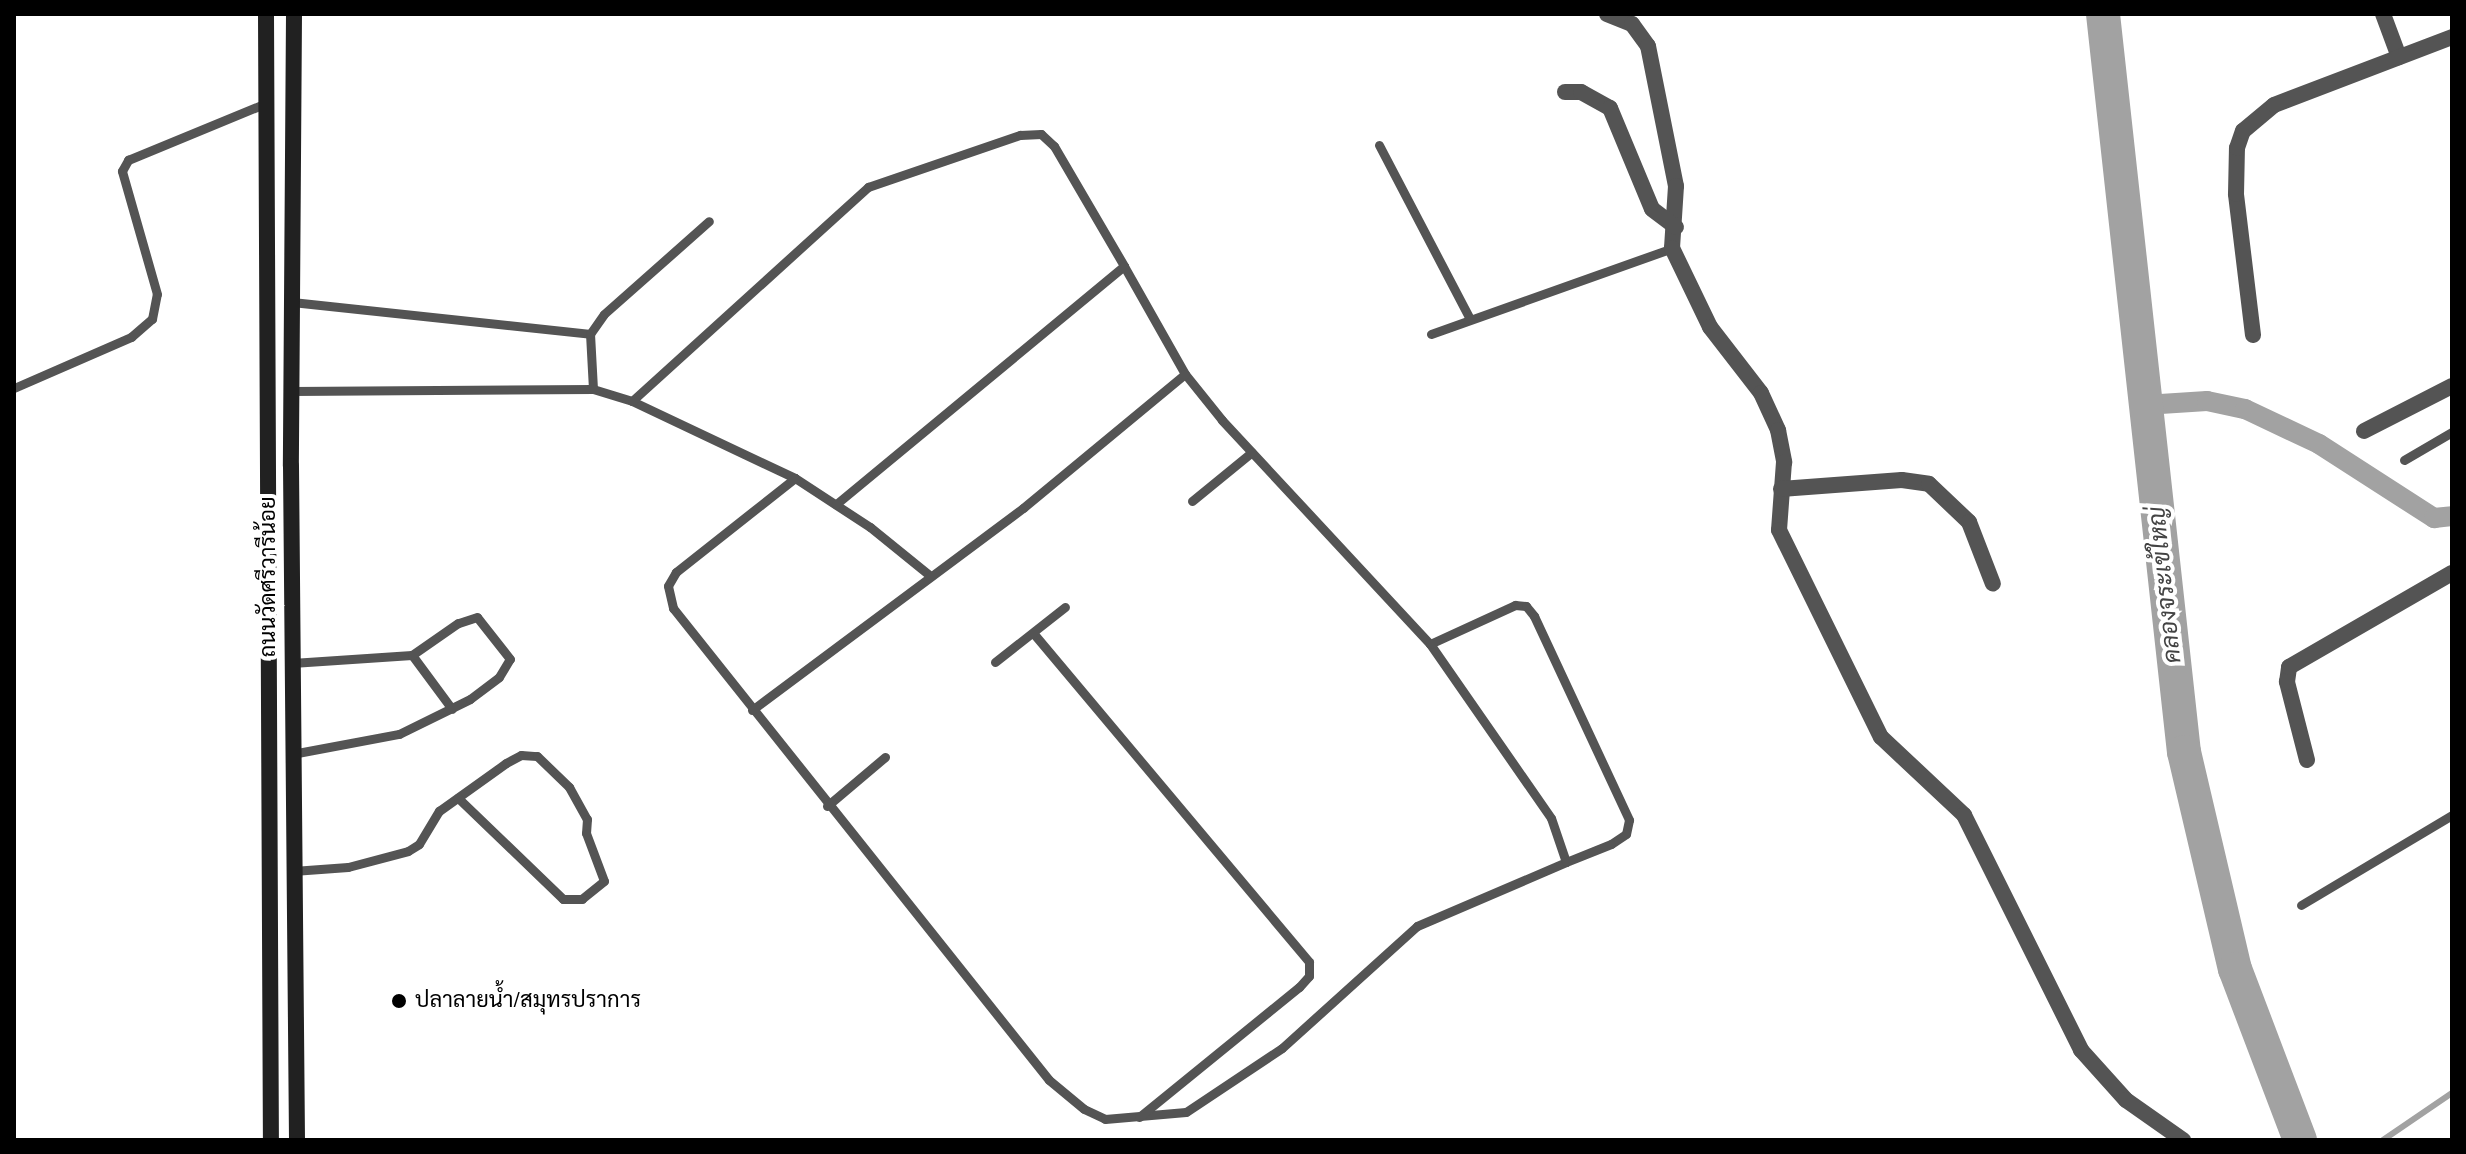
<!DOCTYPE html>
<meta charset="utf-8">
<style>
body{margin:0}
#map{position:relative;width:2466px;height:1154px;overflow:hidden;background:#fff;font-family:"Sofia Sans Condensed",Sarabun,sans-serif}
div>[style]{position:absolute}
.stream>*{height:6px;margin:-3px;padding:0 3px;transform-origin:3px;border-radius:3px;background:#a2a2a2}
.canal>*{height:20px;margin:-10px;padding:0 10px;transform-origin:10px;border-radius:10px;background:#a2a2a2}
.river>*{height:34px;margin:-17px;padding:0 17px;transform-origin:17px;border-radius:17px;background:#a2a2a2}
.lane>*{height:9px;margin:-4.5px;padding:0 4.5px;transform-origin:4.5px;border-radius:4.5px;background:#545454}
.street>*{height:16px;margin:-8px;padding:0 8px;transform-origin:8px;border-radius:8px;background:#545454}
.secondary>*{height:16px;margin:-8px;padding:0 8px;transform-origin:8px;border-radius:8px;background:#212121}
.dots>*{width:22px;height:22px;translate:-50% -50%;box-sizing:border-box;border:4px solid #fff;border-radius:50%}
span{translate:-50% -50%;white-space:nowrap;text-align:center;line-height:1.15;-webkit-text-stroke:8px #fff;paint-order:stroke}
.street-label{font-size:22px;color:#000}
.poi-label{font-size:22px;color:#000}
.left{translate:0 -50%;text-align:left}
.water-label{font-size:24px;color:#434343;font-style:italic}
.frame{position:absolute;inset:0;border:16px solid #000;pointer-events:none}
</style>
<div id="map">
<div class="stream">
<div style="left:2383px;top:1140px;width:83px;rotate:-34.3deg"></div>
</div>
<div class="canal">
<div style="left:2145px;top:405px;width:62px;rotate:-3.7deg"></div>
<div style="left:2207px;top:401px;width:39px;rotate:12deg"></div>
<div style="left:2245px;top:409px;width:82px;rotate:25.3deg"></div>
<div style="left:2319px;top:444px;width:137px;rotate:32.8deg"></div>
<div style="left:2434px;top:518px;width:18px;rotate:-6deg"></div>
</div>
<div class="river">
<div style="left:2103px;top:14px;width:742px;rotate:83.74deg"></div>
<div style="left:2184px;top:752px;width:223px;rotate:76.8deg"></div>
<div style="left:2235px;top:969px;width:183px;rotate:69.2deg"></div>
</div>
<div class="lane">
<div style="left:1379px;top:145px;width:196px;rotate:62.4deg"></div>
<div style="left:292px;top:302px;width:300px;rotate:6.1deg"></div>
<div style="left:1431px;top:334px;width:256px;rotate:-19.6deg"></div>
<div style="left:14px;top:388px;width:128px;rotate:-23.6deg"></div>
<div style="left:131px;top:337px;width:28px;rotate:-41deg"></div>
<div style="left:152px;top:319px;width:25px;rotate:-79deg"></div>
<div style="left:157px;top:294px;width:128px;rotate:-105.9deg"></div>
<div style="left:122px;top:171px;width:13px;rotate:-61deg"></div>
<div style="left:128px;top:160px;width:149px;rotate:-22.4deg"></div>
<div style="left:593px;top:389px;width:55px;rotate:-93.1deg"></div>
<div style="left:590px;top:334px;width:24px;rotate:-55deg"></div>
<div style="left:604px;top:314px;width:140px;rotate:-41.5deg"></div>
<div style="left:292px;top:391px;width:301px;rotate:-0.4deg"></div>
<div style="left:593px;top:389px;width:41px;rotate:17.1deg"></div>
<div style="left:632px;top:401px;width:180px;rotate:25.3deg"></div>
<div style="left:795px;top:478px;width:90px;rotate:33.2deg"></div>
<div style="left:870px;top:527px;width:75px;rotate:39deg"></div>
<div style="left:632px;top:401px;width:319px;rotate:-42.2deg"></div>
<div style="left:868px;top:187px;width:161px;rotate:-18.9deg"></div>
<div style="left:1020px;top:135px;width:21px;rotate:-3deg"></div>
<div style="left:1041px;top:134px;width:18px;rotate:43deg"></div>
<div style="left:1054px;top:146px;width:139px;rotate:59.7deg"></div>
<div style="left:1124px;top:266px;width:374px;rotate:140.4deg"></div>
<div style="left:2404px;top:460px;width:56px;rotate:-30.3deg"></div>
<div style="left:795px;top:478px;width:152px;rotate:141.7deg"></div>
<div style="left:676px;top:572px;width:16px;rotate:120deg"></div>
<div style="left:668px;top:586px;width:23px;rotate:77deg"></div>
<div style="left:673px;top:608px;width:603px;rotate:51.46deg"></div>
<div style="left:1049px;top:1080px;width:45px;rotate:39.6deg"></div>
<div style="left:1084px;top:1109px;width:23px;rotate:25deg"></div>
<div style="left:1105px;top:1119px;width:81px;rotate:-4.9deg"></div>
<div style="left:1186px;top:1112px;width:115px;rotate:-33.7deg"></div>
<div style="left:1282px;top:1048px;width:182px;rotate:-42.1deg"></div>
<div style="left:1417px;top:926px;width:162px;rotate:-23.2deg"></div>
<div style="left:1566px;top:862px;width:46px;rotate:-108.8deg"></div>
<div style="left:1551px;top:818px;width:212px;rotate:-124.8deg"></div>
<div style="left:1430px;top:644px;width:306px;rotate:-132.9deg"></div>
<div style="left:1222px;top:420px;width:59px;rotate:-128.8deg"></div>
<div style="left:1185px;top:374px;width:124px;rotate:-119.5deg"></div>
<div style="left:1192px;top:501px;width:77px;rotate:-39.2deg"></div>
<div style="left:1034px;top:634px;width:428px;rotate:50deg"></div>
<div style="left:1309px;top:962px;width:14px;rotate:90deg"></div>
<div style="left:1309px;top:976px;width:15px;rotate:132deg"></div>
<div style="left:1299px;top:987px;width:206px;rotate:140.9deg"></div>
<div style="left:1430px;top:644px;width:94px;rotate:-24.6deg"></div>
<div style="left:1515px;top:605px;width:11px;rotate:5deg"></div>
<div style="left:1526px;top:606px;width:13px;rotate:51deg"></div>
<div style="left:1534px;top:616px;width:225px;rotate:65deg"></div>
<div style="left:1629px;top:820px;width:14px;rotate:102deg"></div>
<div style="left:1626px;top:834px;width:18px;rotate:146deg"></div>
<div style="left:1611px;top:844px;width:48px;rotate:158.2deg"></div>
<div style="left:995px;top:662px;width:89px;rotate:-38.2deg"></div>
<div style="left:292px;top:663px;width:120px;rotate:-3.8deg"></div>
<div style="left:412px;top:655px;width:67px;rotate:53.5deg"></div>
<div style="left:752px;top:710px;width:338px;rotate:-36.7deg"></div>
<div style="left:1023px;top:508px;width:210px;rotate:-39.6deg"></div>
<div style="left:292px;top:754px;width:109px;rotate:-10.6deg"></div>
<div style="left:399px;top:734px;width:79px;rotate:-26.2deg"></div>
<div style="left:470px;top:699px;width:36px;rotate:-37deg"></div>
<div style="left:499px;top:677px;width:21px;rotate:-59deg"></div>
<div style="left:510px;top:659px;width:53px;rotate:-128.2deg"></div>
<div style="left:477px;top:617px;width:20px;rotate:162deg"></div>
<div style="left:458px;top:623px;width:56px;rotate:145.2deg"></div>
<div style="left:827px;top:806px;width:76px;rotate:-40.2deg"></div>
<div style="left:293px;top:871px;width:55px;rotate:-4.2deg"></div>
<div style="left:348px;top:867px;width:62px;rotate:-14.9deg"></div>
<div style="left:408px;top:851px;width:13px;rotate:-32deg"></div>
<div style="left:419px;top:844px;width:39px;rotate:-59deg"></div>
<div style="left:439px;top:811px;width:82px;rotate:-35.6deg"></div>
<div style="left:506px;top:763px;width:17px;rotate:-28deg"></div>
<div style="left:521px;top:755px;width:16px;rotate:4deg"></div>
<div style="left:537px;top:756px;width:45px;rotate:44.1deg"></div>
<div style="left:569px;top:787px;width:37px;rotate:61deg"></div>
<div style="left:587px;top:819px;width:14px;rotate:94deg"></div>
<div style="left:586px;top:833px;width:51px;rotate:69.4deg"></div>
<div style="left:604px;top:881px;width:28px;rotate:141deg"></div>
<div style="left:582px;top:899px;width:19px;rotate:180deg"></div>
<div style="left:563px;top:899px;width:146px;rotate:-136.1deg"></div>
<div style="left:2301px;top:905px;width:176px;rotate:-30.8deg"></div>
</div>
<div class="street">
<div style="left:1607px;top:14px;width:27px;rotate:22deg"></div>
<div style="left:1632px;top:24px;width:27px;rotate:54deg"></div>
<div style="left:1648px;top:46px;width:143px;rotate:78.7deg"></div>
<div style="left:1676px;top:186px;width:62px;rotate:93.7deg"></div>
<div style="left:1672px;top:248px;width:88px;rotate:64.3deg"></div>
<div style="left:1710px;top:327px;width:83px;rotate:52.3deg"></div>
<div style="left:1761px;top:393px;width:41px;rotate:65.3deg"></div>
<div style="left:1778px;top:430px;width:33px;rotate:79deg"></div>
<div style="left:1784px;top:462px;width:68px;rotate:94.2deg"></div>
<div style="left:1779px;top:530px;width:231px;rotate:63.8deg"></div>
<div style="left:1881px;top:737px;width:114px;rotate:43.2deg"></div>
<div style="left:1964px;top:815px;width:263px;rotate:63.5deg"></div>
<div style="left:2081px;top:1050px;width:67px;rotate:48deg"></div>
<div style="left:2126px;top:1100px;width:70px;rotate:35.1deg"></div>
<div style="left:2383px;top:14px;width:46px;rotate:69.6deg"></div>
<div style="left:1565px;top:92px;width:16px"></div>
<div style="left:1581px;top:92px;width:33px;rotate:29deg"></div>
<div style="left:1610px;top:108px;width:109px;rotate:67.4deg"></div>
<div style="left:1652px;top:209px;width:30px;rotate:37deg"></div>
<div style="left:2253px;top:335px;width:142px;rotate:-96.9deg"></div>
<div style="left:2236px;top:194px;width:46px;rotate:-88.8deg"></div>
<div style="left:2237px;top:148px;width:18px;rotate:-71deg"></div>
<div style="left:2243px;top:131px;width:40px;rotate:-40deg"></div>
<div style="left:2274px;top:105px;width:191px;rotate:-20.9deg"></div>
<div style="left:2364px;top:431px;width:99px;rotate:-27.1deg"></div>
<div style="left:1781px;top:489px;width:121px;rotate:-4.3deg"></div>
<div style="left:1902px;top:480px;width:27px;rotate:8deg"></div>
<div style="left:1929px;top:484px;width:55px;rotate:43.5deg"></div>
<div style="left:1969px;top:522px;width:66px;rotate:68.8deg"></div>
<div style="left:2307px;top:760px;width:81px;rotate:-104.4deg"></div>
<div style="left:2287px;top:682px;width:15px;rotate:-82deg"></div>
<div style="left:2289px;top:667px;width:188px;rotate:-30deg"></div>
</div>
<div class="secondary">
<div style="left:266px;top:14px;width:1126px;rotate:89.75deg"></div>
<div style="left:294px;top:14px;width:452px;rotate:90.4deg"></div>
<div style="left:291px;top:466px;width:674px;rotate:89.49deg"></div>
</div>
<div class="dots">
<div style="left:399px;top:1001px;background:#000"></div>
</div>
<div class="street-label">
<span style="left:269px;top:577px;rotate:-90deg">ถนนวัดศรีวารีน้อย</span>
</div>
<div class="poi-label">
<span class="left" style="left:415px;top:1001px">ปลาลายน้ำ/สมุทรปราการ</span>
</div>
<div class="water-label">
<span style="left:2165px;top:585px;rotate:-96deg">คลองจระเข้ใหญ่</span>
</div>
<div class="frame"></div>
</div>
